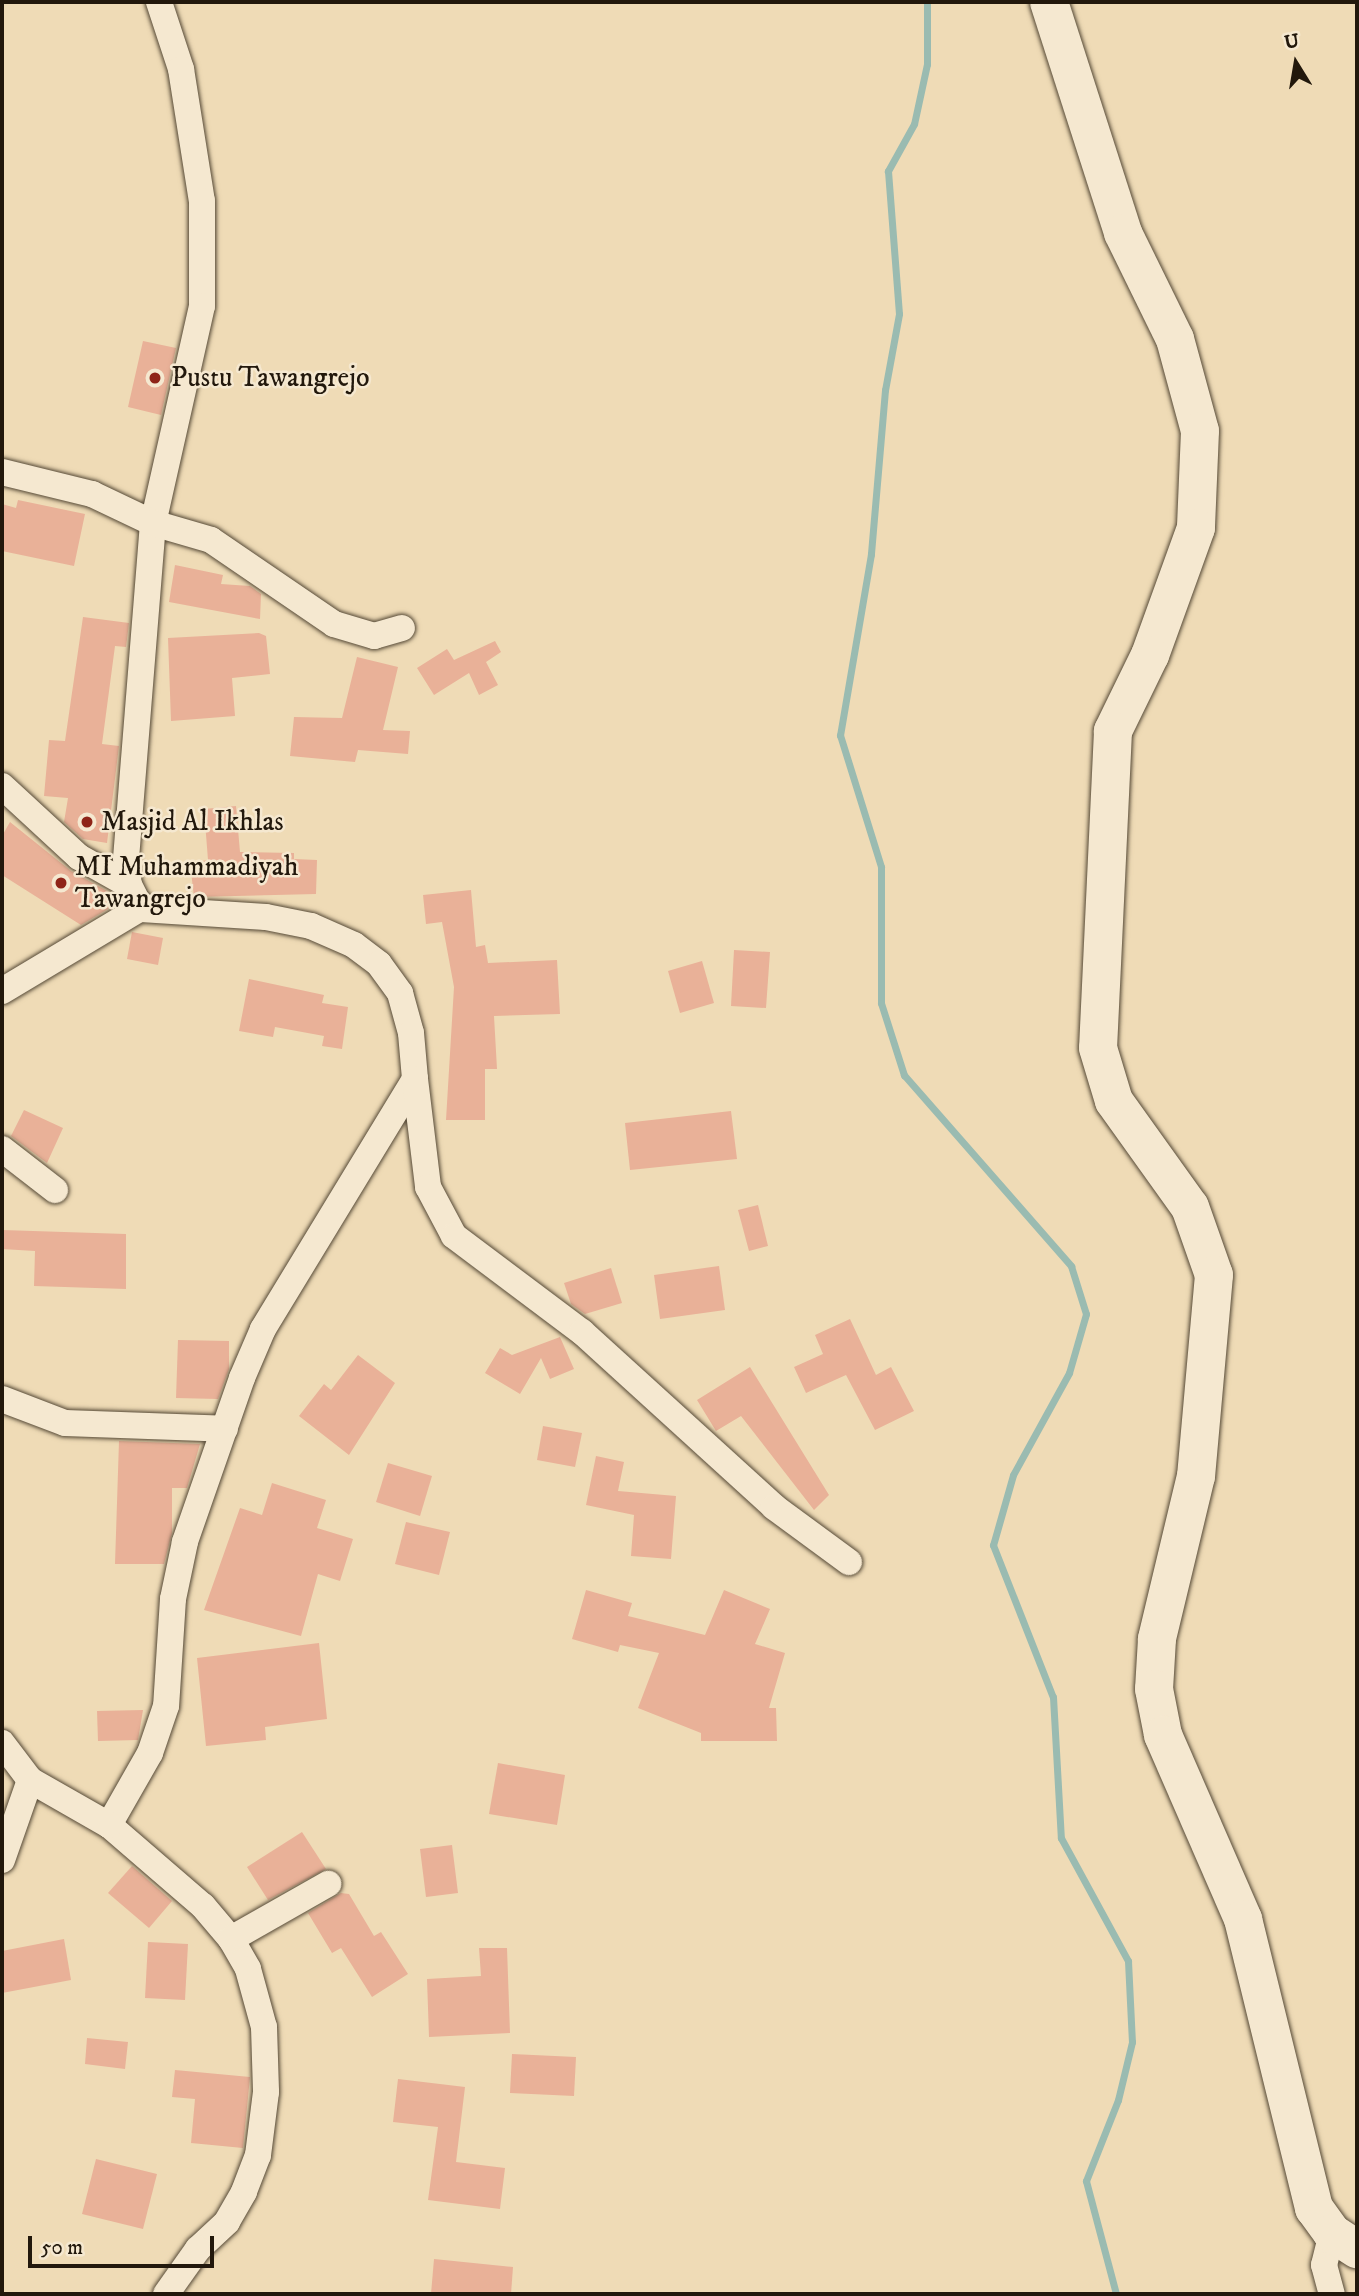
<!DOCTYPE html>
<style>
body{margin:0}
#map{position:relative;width:1359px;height:2296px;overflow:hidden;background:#efdbb6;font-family:"IM FELL DW Pica",serif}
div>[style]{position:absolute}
.stream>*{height:7px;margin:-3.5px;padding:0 3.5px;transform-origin:3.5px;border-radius:3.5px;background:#9abbb1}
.building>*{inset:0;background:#e9b198}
.roads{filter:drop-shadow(0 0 2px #554936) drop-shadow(0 0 2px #554936)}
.street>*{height:26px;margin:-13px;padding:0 13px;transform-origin:13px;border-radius:13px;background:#f5e8d0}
.secondary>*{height:38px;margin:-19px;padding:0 19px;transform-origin:19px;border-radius:19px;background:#f5e8d0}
.dots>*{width:19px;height:19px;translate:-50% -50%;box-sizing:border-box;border:4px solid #f5e8d0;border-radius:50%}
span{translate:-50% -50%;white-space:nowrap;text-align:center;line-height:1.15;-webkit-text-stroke:5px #f5e8d0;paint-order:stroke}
.poi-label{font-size:28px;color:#22180c}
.left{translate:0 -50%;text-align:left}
.frame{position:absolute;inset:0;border:4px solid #22180c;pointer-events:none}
.north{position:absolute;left:1261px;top:28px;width:70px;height:70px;-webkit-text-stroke:5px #f5e8d0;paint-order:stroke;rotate:349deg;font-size:19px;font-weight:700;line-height:28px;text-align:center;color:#22180c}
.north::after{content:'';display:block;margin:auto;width:24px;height:32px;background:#22180c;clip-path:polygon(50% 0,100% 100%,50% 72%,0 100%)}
.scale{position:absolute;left:28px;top:2236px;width:186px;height:32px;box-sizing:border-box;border:4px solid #22180c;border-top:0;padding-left:9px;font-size:21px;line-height:24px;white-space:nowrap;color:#22180c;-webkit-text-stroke:5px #f5e8d0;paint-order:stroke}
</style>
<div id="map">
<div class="stream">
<div style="left:927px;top:2px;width:62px;rotate:90deg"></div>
<div style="left:927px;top:64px;width:61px;rotate:102.2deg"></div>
<div style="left:914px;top:124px;width:54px;rotate:119deg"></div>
<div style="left:888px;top:171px;width:143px;rotate:85.6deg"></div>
<div style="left:899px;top:314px;width:77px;rotate:100.4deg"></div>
<div style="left:885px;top:390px;width:165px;rotate:94.9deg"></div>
<div style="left:871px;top:554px;width:184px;rotate:99.7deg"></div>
<div style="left:840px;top:735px;width:138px;rotate:72.7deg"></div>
<div style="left:881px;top:867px;width:136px;rotate:90deg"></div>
<div style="left:881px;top:1003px;width:76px;rotate:72.3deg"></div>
<div style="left:904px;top:1075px;width:254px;rotate:48.8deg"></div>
<div style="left:1071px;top:1266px;width:50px;rotate:72.6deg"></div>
<div style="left:1086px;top:1314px;width:61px;rotate:106.1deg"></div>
<div style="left:1069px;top:1373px;width:116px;rotate:118.8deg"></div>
<div style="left:1013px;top:1475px;width:73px;rotate:105.9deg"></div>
<div style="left:993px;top:1545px;width:163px;rotate:68.5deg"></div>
<div style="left:1053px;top:1697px;width:141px;rotate:86.8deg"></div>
<div style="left:1061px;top:1838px;width:140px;rotate:61.4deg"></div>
<div style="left:1128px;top:1961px;width:81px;rotate:87.2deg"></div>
<div style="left:1132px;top:2042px;width:60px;rotate:103.6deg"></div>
<div style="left:1118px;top:2100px;width:87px;rotate:111.6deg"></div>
<div style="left:1086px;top:2181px;width:117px;rotate:75.1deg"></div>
</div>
<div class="building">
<div style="clip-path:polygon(143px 341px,176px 348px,161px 415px,128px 407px)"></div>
<div style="clip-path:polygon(18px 500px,85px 514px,74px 566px,2px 551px,2px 504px,16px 508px)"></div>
<div style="clip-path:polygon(175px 565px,223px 575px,221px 584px,250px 586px,261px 594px,260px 619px,169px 602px)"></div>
<div style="clip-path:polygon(83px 617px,129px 623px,126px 647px,115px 646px,102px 744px,119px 746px,107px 843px,83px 839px,64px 822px,68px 798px,44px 796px,49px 740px,65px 741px)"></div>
<div style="clip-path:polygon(259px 633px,266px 636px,270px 674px,232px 678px,235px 716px,171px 721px,168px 638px)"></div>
<div style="clip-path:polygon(495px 641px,501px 652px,486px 662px,498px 685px,479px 695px,469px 673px,434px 695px,417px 668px,447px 649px,454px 660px)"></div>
<div style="clip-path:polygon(357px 657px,398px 667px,383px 730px,410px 731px,408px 754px,358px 750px,355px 762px,290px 756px,294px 717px,342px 718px)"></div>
<div style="clip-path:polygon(236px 806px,240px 852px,294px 853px,294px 859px,317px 860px,316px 894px,194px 897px,190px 863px,208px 860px,204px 809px)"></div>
<div style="clip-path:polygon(10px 822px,71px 871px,116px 896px,108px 909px,81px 925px,2px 875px,2px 836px)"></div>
<div style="clip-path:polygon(471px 890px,476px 947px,485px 945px,488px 963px,557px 960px,560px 1014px,494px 1016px,497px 1069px,485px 1069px,485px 1120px,446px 1120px,454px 987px,442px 922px,426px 924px,423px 895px)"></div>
<div style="clip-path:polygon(132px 932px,163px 938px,158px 965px,127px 959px)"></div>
<div style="clip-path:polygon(734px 950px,770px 952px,766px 1008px,731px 1006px)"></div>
<div style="clip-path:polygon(702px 961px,714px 1003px,680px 1013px,668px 971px)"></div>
<div style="clip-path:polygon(249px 979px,324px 995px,322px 1003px,348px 1007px,342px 1049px,322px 1046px,324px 1036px,275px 1027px,273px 1037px,239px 1031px)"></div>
<div style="clip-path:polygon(24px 1110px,63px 1128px,47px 1163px,11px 1136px)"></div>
<div style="clip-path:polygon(731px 1111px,737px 1159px,630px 1170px,625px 1123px)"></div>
<div style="clip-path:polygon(758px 1205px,768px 1246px,749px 1251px,738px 1210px)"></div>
<div style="clip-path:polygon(2px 1230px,126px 1234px,126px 1289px,34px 1286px,35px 1251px,2px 1249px)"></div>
<div style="clip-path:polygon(719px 1266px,725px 1310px,660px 1319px,654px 1275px)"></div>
<div style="clip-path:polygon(611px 1268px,622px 1303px,585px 1314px,571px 1304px,564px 1283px)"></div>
<div style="clip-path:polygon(850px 1319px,876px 1375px,891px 1367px,914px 1411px,875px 1430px,846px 1375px,806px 1393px,794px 1367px,823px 1354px,815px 1335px)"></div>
<div style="clip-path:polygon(560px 1337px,574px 1369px,550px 1379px,541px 1358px,520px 1394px,485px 1373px,500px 1348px,512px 1355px)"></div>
<div style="clip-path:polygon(178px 1340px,229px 1341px,229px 1369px,218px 1399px,176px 1398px)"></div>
<div style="clip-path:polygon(358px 1355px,395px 1383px,349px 1455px,299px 1416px,324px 1384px,331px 1390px)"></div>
<div style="clip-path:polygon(750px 1367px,829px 1495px,814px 1510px,741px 1416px,716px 1431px,697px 1400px)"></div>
<div style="clip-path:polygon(543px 1426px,582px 1433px,575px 1467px,537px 1460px)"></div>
<div style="clip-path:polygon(119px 1441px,200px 1444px,187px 1488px,172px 1488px,172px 1533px,164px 1564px,115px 1564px)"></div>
<div style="clip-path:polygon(596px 1456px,624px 1462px,618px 1491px,676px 1496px,671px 1559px,631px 1556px,634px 1515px,586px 1505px)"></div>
<div style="clip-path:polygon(388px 1463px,432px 1476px,420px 1516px,376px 1502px)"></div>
<div style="clip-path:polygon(272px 1483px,326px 1500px,317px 1528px,353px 1539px,340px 1581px,318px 1574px,301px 1636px,204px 1610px,240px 1508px,262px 1515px)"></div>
<div style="clip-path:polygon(406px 1522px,450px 1532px,439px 1575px,395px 1564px)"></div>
<div style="clip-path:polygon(586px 1590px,632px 1603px,628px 1616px,705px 1635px,724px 1590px,770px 1609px,755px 1644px,785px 1653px,769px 1708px,776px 1708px,777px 1741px,701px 1741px,701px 1733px,638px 1708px,659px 1653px,620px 1645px,618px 1652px,572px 1639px)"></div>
<div style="clip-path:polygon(319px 1643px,327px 1719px,265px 1727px,266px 1740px,206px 1746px,197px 1658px)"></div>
<div style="clip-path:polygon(143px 1710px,138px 1740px,98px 1741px,97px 1711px)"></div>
<div style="clip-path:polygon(498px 1763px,565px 1775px,557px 1825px,489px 1814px)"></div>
<div style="clip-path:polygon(302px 1832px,326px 1869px,268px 1900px,247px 1867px)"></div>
<div style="clip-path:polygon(452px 1845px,458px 1893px,426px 1897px,420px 1849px)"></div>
<div style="clip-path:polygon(132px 1866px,172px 1901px,149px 1928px,108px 1893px)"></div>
<div style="clip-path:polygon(341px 1893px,349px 1894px,374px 1936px,381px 1932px,408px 1974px,372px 1997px,341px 1948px,332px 1953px,308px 1913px)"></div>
<div style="clip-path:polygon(64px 1939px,71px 1980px,2px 1993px,2px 1951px)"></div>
<div style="clip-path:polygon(148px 1942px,188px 1944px,185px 2000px,145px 1998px)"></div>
<div style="clip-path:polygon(479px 1948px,507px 1948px,510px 2033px,429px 2037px,427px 1979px,481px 1976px)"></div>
<div style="clip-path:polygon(87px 2038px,128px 2042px,125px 2069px,85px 2064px)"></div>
<div style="clip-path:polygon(512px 2054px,576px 2057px,574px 2096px,510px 2093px)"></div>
<div style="clip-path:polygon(175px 2070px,250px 2077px,243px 2148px,191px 2143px,195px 2099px,172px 2097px)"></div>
<div style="clip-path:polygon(398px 2079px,465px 2087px,456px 2162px,505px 2168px,500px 2209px,428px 2200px,438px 2127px,393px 2122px)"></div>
<div style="clip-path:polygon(96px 2159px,157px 2174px,143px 2229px,82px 2214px)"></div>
<div style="clip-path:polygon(434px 2259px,513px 2267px,511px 2294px,431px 2294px)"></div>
</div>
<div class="roads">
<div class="street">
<div style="left:159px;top:2px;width:71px;rotate:71.8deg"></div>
<div style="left:181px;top:69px;width:134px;rotate:81deg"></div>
<div style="left:202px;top:201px;width:105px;rotate:90deg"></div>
<div style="left:202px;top:306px;width:222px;rotate:102.7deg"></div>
<div style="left:153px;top:523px;width:336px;rotate:94.6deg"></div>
<div style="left:126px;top:858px;width:27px;rotate:84deg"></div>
<div style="left:129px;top:885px;width:27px;rotate:63deg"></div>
<div style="left:141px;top:909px;width:125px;rotate:3.7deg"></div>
<div style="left:266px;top:917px;width:46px;rotate:11.3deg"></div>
<div style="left:311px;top:926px;width:47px;rotate:23.8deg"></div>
<div style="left:354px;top:945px;width:31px;rotate:37deg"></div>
<div style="left:379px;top:964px;width:36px;rotate:54deg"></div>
<div style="left:400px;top:993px;width:41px;rotate:74.6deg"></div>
<div style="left:411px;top:1033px;width:46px;rotate:85deg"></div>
<div style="left:415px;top:1079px;width:293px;rotate:121.3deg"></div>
<div style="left:263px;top:1329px;width:53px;rotate:113.2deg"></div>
<div style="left:242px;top:1378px;width:174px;rotate:109.2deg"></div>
<div style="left:185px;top:1542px;width:58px;rotate:101.9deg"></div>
<div style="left:173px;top:1599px;width:107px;rotate:93.7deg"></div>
<div style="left:166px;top:1706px;width:50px;rotate:108.8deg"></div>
<div style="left:150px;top:1753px;width:83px;rotate:119.7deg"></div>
<div style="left:109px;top:1825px;width:124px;rotate:40.8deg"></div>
<div style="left:203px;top:1906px;width:43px;rotate:49.7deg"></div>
<div style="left:231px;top:1939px;width:34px;rotate:60deg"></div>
<div style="left:248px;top:1969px;width:60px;rotate:74.6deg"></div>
<div style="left:264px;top:2027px;width:65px;rotate:88.2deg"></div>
<div style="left:266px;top:2092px;width:64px;rotate:97.2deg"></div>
<div style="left:258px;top:2155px;width:40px;rotate:111deg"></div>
<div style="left:244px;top:2192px;width:34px;rotate:120deg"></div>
<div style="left:227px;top:2222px;width:40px;rotate:137deg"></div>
<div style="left:198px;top:2249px;width:55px;rotate:125.4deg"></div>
<div style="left:2px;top:472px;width:93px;rotate:13.7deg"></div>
<div style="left:92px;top:494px;width:68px;rotate:25.4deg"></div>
<div style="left:153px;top:523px;width:60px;rotate:16.3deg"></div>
<div style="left:211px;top:540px;width:149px;rotate:34.3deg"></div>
<div style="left:334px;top:624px;width:42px;rotate:16.7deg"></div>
<div style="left:374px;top:636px;width:29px;rotate:-16deg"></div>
<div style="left:2px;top:786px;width:105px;rotate:42.7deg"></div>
<div style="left:79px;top:857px;width:57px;rotate:29.2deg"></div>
<div style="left:2px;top:991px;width:165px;rotate:-30.9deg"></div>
<div style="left:415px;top:1079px;width:109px;rotate:83.1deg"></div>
<div style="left:428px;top:1187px;width:55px;rotate:62deg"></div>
<div style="left:454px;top:1236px;width:160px;rotate:36.9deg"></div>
<div style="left:582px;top:1332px;width:260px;rotate:42.3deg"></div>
<div style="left:774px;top:1507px;width:93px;rotate:36.3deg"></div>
<div style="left:2px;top:1149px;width:67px;rotate:37.7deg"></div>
<div style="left:2px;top:1399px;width:67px;rotate:20.9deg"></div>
<div style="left:65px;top:1423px;width:160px;rotate:2.1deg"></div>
<div style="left:2px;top:1743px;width:46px;rotate:52.9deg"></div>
<div style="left:30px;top:1780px;width:91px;rotate:29.7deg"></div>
<div style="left:2px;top:1860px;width:85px;rotate:-70.7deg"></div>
<div style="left:231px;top:1939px;width:112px;rotate:-29.6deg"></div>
<div style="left:1332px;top:2233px;width:33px;rotate:104deg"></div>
<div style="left:1324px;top:2265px;width:30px;rotate:75deg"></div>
</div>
<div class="secondary">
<div style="left:1049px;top:2px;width:243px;rotate:72.2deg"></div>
<div style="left:1123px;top:233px;width:118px;rotate:63.9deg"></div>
<div style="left:1175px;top:339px;width:95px;rotate:74.8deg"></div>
<div style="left:1200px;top:431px;width:97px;rotate:92.4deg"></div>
<div style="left:1196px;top:528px;width:135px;rotate:109.9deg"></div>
<div style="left:1150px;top:655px;width:85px;rotate:116deg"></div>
<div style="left:1113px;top:731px;width:317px;rotate:92.7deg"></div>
<div style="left:1098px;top:1048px;width:55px;rotate:73.2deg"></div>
<div style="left:1114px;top:1101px;width:130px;rotate:54.4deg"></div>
<div style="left:1190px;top:1207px;width:72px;rotate:70.6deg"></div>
<div style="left:1214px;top:1275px;width:202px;rotate:95.1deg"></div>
<div style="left:1196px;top:1476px;width:168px;rotate:103.5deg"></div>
<div style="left:1157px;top:1639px;width:50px;rotate:93.4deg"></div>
<div style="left:1154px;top:1689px;width:47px;rotate:78.9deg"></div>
<div style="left:1163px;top:1735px;width:201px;rotate:66.5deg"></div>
<div style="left:1243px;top:1919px;width:298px;rotate:76.2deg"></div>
<div style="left:1314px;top:2208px;width:31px;rotate:54deg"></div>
<div style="left:1332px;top:2233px;width:30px;rotate:33deg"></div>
</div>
</div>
<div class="dots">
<div style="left:155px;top:378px;background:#8f2418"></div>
<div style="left:87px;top:822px;background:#8f2418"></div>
<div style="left:61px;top:883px;background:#8f2418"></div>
</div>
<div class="poi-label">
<span class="left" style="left:171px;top:378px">Pustu Tawangrejo</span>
<span class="left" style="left:101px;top:822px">Masjid Al Ikhlas</span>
<span class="left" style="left:75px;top:883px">MI Muhammadiyah<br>Tawangrejo</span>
</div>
<div class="frame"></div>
<div class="north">U</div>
<div class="scale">50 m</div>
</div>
